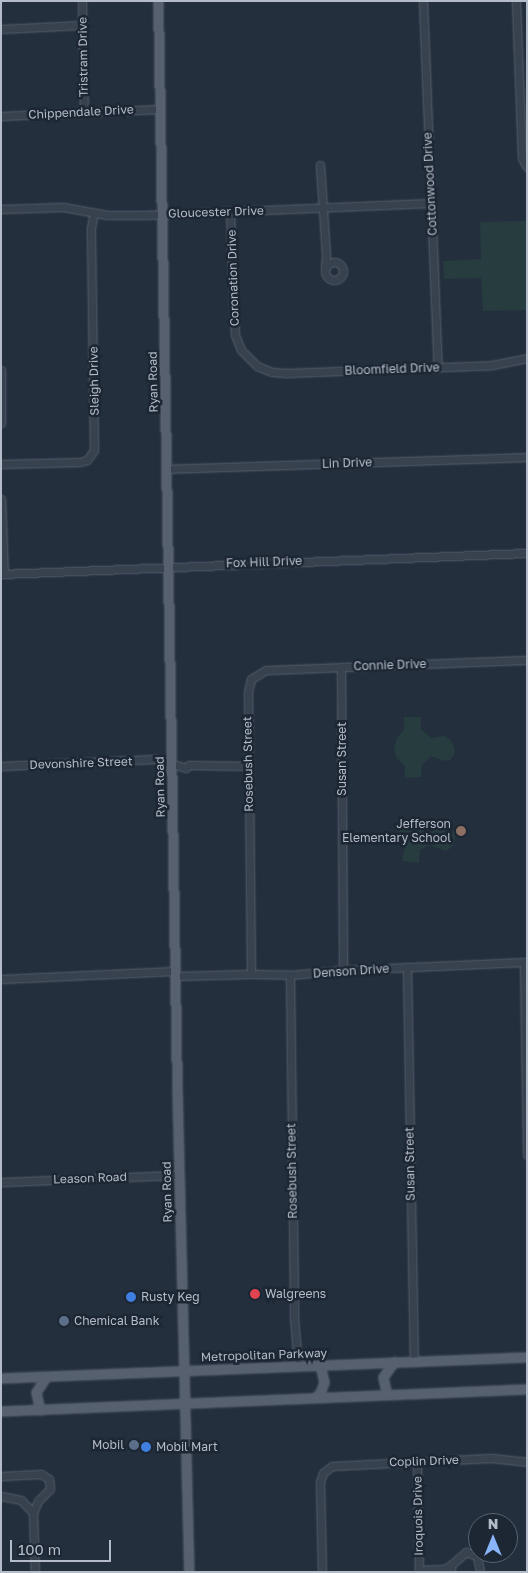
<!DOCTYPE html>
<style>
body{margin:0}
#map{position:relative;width:528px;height:1573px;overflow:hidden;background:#242f3e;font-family:"Golos Text",sans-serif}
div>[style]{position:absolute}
.green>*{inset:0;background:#263c3f}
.roads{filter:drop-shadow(0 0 1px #565f6c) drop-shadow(0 0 1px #565f6c)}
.minor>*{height:7px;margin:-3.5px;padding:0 3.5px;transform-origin:3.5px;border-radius:3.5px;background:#38414e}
.minor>.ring{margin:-3.5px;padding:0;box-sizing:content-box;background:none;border:7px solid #38414e;border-radius:50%}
.major>*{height:9px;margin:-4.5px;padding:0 4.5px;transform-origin:4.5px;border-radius:4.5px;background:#56606e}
.dots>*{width:14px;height:14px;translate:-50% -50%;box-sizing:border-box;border:2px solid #1d2633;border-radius:50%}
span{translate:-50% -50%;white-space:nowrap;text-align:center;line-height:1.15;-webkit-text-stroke:5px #1d2633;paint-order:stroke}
.street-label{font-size:12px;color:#b4bcc9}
.poi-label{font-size:12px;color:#b4bcc9}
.right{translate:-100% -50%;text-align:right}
.left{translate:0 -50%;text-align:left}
.frame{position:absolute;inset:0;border:2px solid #b4bcc9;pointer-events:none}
.north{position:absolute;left:468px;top:1513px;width:50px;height:50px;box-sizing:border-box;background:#1d2633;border:1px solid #59626f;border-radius:50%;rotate:0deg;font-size:14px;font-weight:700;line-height:20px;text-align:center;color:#b4bcc9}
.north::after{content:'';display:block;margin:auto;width:18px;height:22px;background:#8ab4f8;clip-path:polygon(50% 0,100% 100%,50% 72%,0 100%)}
.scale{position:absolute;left:10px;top:1540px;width:101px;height:22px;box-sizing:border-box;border:2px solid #b4bcc9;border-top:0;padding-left:6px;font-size:15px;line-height:18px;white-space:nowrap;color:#b4bcc9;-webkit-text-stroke:4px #1d2633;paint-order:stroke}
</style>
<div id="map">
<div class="green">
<div style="clip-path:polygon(527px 221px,527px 310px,483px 311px,481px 278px,444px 279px,443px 261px,481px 259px,480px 222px)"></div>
<div style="clip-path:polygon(404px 717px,421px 717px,421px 729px,431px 738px,444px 736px,450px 739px,455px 749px,454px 755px,450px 760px,444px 761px,431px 756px,422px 765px,421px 777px,405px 778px,405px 766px,396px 757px,394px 748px,397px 738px,404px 730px)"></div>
<div style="clip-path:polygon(417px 816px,427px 822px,431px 834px,434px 827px,448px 826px,455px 832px,455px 839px,453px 846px,446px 851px,430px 845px,420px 850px,419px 863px,402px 861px,405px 846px,398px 836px,399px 826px,407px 818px)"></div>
</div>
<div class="roads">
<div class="minor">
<div style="left:82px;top:1px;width:111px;rotate:89deg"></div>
<div style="left:423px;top:1px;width:367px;rotate:87.7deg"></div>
<div style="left:516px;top:1px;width:157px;rotate:87.8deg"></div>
<div style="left:522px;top:158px;width:10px;rotate:61deg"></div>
<div style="left:1px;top:29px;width:81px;rotate:-2.8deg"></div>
<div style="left:1px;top:116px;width:159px;rotate:-2.5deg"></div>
<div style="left:320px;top:165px;width:90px;rotate:86.2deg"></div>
<div style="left:326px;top:255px;width:14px;rotate:94deg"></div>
<div style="left:1px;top:209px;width:62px;rotate:-1.8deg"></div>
<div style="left:63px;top:207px;width:45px;rotate:10.3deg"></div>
<div style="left:107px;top:215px;width:38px"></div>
<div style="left:145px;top:215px;width:286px;rotate:-2.4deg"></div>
<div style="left:230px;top:212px;width:123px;rotate:87.7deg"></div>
<div style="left:235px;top:335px;width:16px;rotate:68deg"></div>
<div style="left:241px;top:350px;width:23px;rotate:45deg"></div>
<div style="left:257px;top:366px;width:16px;rotate:22deg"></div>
<div style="left:272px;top:372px;width:15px;rotate:4deg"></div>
<div style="left:287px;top:373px;width:205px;rotate:-2.2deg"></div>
<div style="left:492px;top:365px;width:36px;rotate:-11deg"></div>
<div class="ring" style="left:325px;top:262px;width:11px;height:11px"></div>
<div style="left:1px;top:370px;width:53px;rotate:90deg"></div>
<div style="left:1px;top:464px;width:79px;rotate:-1.5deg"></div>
<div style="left:80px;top:462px;width:7px;rotate:-16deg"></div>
<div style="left:87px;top:460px;width:12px;rotate:-55deg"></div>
<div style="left:94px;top:450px;width:222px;rotate:-90.8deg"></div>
<div style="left:91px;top:228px;width:15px;rotate:-79deg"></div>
<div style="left:167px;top:469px;width:360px;rotate:-1.9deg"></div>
<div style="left:1px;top:499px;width:74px;rotate:87.7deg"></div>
<div style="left:1px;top:574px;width:526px;rotate:-2.29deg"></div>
<div style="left:341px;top:667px;width:303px;rotate:89.6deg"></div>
<div style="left:1px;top:766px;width:154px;rotate:-2.6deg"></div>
<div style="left:155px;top:759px;width:32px;rotate:16deg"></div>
<div style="left:186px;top:768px;width:4px;rotate:-45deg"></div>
<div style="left:189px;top:765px;width:59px;rotate:1deg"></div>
<div style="left:524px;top:962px;width:193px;rotate:89.1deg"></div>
<div style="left:407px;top:967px;width:394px;rotate:89deg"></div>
<div style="left:251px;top:974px;width:282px;rotate:-90.6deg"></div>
<div style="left:248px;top:692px;width:13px;rotate:-77deg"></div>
<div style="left:251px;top:679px;width:17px;rotate:-31deg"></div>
<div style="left:266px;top:670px;width:261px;rotate:-2.2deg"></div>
<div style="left:290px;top:975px;width:342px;rotate:89.3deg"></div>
<div style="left:294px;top:1317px;width:49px;rotate:85.3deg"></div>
<div style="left:175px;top:976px;width:76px;rotate:-1.5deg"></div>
<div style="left:251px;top:974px;width:39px;rotate:1deg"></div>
<div style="left:290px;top:975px;width:53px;rotate:-5.4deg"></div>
<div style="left:343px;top:970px;width:184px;rotate:-2.5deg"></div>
<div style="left:1px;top:979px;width:174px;rotate:-2.6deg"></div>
<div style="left:1px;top:1182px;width:178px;rotate:-2.3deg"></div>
<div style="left:417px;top:1461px;width:111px;rotate:89deg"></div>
<div style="left:1px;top:1476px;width:40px;rotate:-2.9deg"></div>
<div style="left:41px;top:1474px;width:9px;rotate:32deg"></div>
<div style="left:49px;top:1479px;width:10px;rotate:84deg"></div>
<div style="left:50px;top:1489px;width:17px;rotate:135deg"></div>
<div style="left:38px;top:1501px;width:13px;rotate:113deg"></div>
<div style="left:33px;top:1513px;width:59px;rotate:88.1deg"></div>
<div style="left:1px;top:1496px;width:20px;rotate:11deg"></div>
<div style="left:21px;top:1500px;width:18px;rotate:47deg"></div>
<div style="left:419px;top:1570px;width:26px;rotate:-2deg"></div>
<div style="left:445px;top:1569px;width:7px;rotate:-34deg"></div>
<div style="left:322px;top:1572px;width:90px;rotate:-91.3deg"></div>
<div style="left:320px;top:1482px;width:9px;rotate:-72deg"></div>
<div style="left:323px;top:1473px;width:11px;rotate:-38deg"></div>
<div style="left:332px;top:1466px;width:159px;rotate:-2.9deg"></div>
<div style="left:491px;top:1458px;width:36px;rotate:6deg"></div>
<div style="left:451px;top:1572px;width:7px;rotate:-90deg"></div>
<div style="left:451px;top:1565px;width:20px;rotate:-41deg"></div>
<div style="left:466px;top:1552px;width:12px;rotate:20deg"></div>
<div style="left:477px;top:1556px;width:16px;rotate:79deg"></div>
</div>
<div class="major">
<div style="left:158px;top:1px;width:1087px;rotate:89deg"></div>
<div style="left:177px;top:1088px;width:484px;rotate:88.6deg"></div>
<div style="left:1px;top:1378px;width:526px;rotate:-2.29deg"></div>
<div style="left:387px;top:1395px;width:18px;rotate:-103deg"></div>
<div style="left:383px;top:1377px;width:19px;rotate:-54deg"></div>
<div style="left:314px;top:1398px;width:8px;rotate:-40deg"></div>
<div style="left:320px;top:1393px;width:12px;rotate:-70deg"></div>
<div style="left:324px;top:1382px;width:17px;rotate:-103deg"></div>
<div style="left:40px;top:1410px;width:18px;rotate:-103deg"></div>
<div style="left:36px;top:1392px;width:18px;rotate:-56deg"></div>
<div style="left:1px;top:1411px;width:526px;rotate:-2.4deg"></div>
</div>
</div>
<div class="dots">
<div style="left:461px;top:831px;background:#8d6e63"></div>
<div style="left:255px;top:1294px;background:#e0444e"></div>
<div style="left:131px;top:1297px;background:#3f7fe0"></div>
<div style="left:64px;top:1321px;background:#5c6f8a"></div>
<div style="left:134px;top:1445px;background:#5c6f8a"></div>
<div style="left:146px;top:1447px;background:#3f7fe0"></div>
</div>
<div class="street-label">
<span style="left:83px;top:57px;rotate:-91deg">Tristram Drive</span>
<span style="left:81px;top:112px;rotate:-3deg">Chippendale Drive</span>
<span style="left:430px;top:184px;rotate:-93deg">Cottonwood Drive</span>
<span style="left:216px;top:212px;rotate:-2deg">Gloucester Drive</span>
<span style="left:233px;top:278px;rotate:-92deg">Coronation Drive</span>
<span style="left:392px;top:369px;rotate:-2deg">Bloomfield Drive</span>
<span style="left:94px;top:381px;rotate:-91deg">Sleigh Drive</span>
<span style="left:153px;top:382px;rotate:-91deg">Ryan Road</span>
<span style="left:347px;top:463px;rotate:-2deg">Lin Drive</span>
<span style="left:264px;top:562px;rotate:-2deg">Fox Hill Drive</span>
<span style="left:390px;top:665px;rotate:-2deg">Connie Drive</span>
<span style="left:342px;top:759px;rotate:-90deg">Susan Street</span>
<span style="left:81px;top:763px;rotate:-2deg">Devonshire Street</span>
<span style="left:248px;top:764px;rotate:-91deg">Rosebush Street</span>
<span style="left:160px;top:787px;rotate:-91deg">Ryan Road</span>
<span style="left:351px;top:971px;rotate:-4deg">Denson Drive</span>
<span style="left:410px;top:1164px;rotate:-91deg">Susan Street</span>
<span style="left:292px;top:1171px;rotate:-91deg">Rosebush Street</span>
<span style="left:90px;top:1178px;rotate:-2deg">Leason Road</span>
<span style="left:167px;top:1192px;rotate:-91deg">Ryan Road</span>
<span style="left:264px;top:1355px;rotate:-2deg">Metropolitan Parkway</span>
<span style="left:424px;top:1461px;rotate:-2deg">Coplin Drive</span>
<span style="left:418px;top:1516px;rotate:-91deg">Iroquois Drive</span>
</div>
<div class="poi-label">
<span class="right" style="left:451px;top:831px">Jefferson<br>Elementary School</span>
<span class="left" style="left:265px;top:1294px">Walgreens</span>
<span class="left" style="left:141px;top:1297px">Rusty Keg</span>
<span class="left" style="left:74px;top:1321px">Chemical Bank</span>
<span class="right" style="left:124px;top:1445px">Mobil</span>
<span class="left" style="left:156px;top:1447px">Mobil Mart</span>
</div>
<div class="frame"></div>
<div class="north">N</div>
<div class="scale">100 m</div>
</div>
